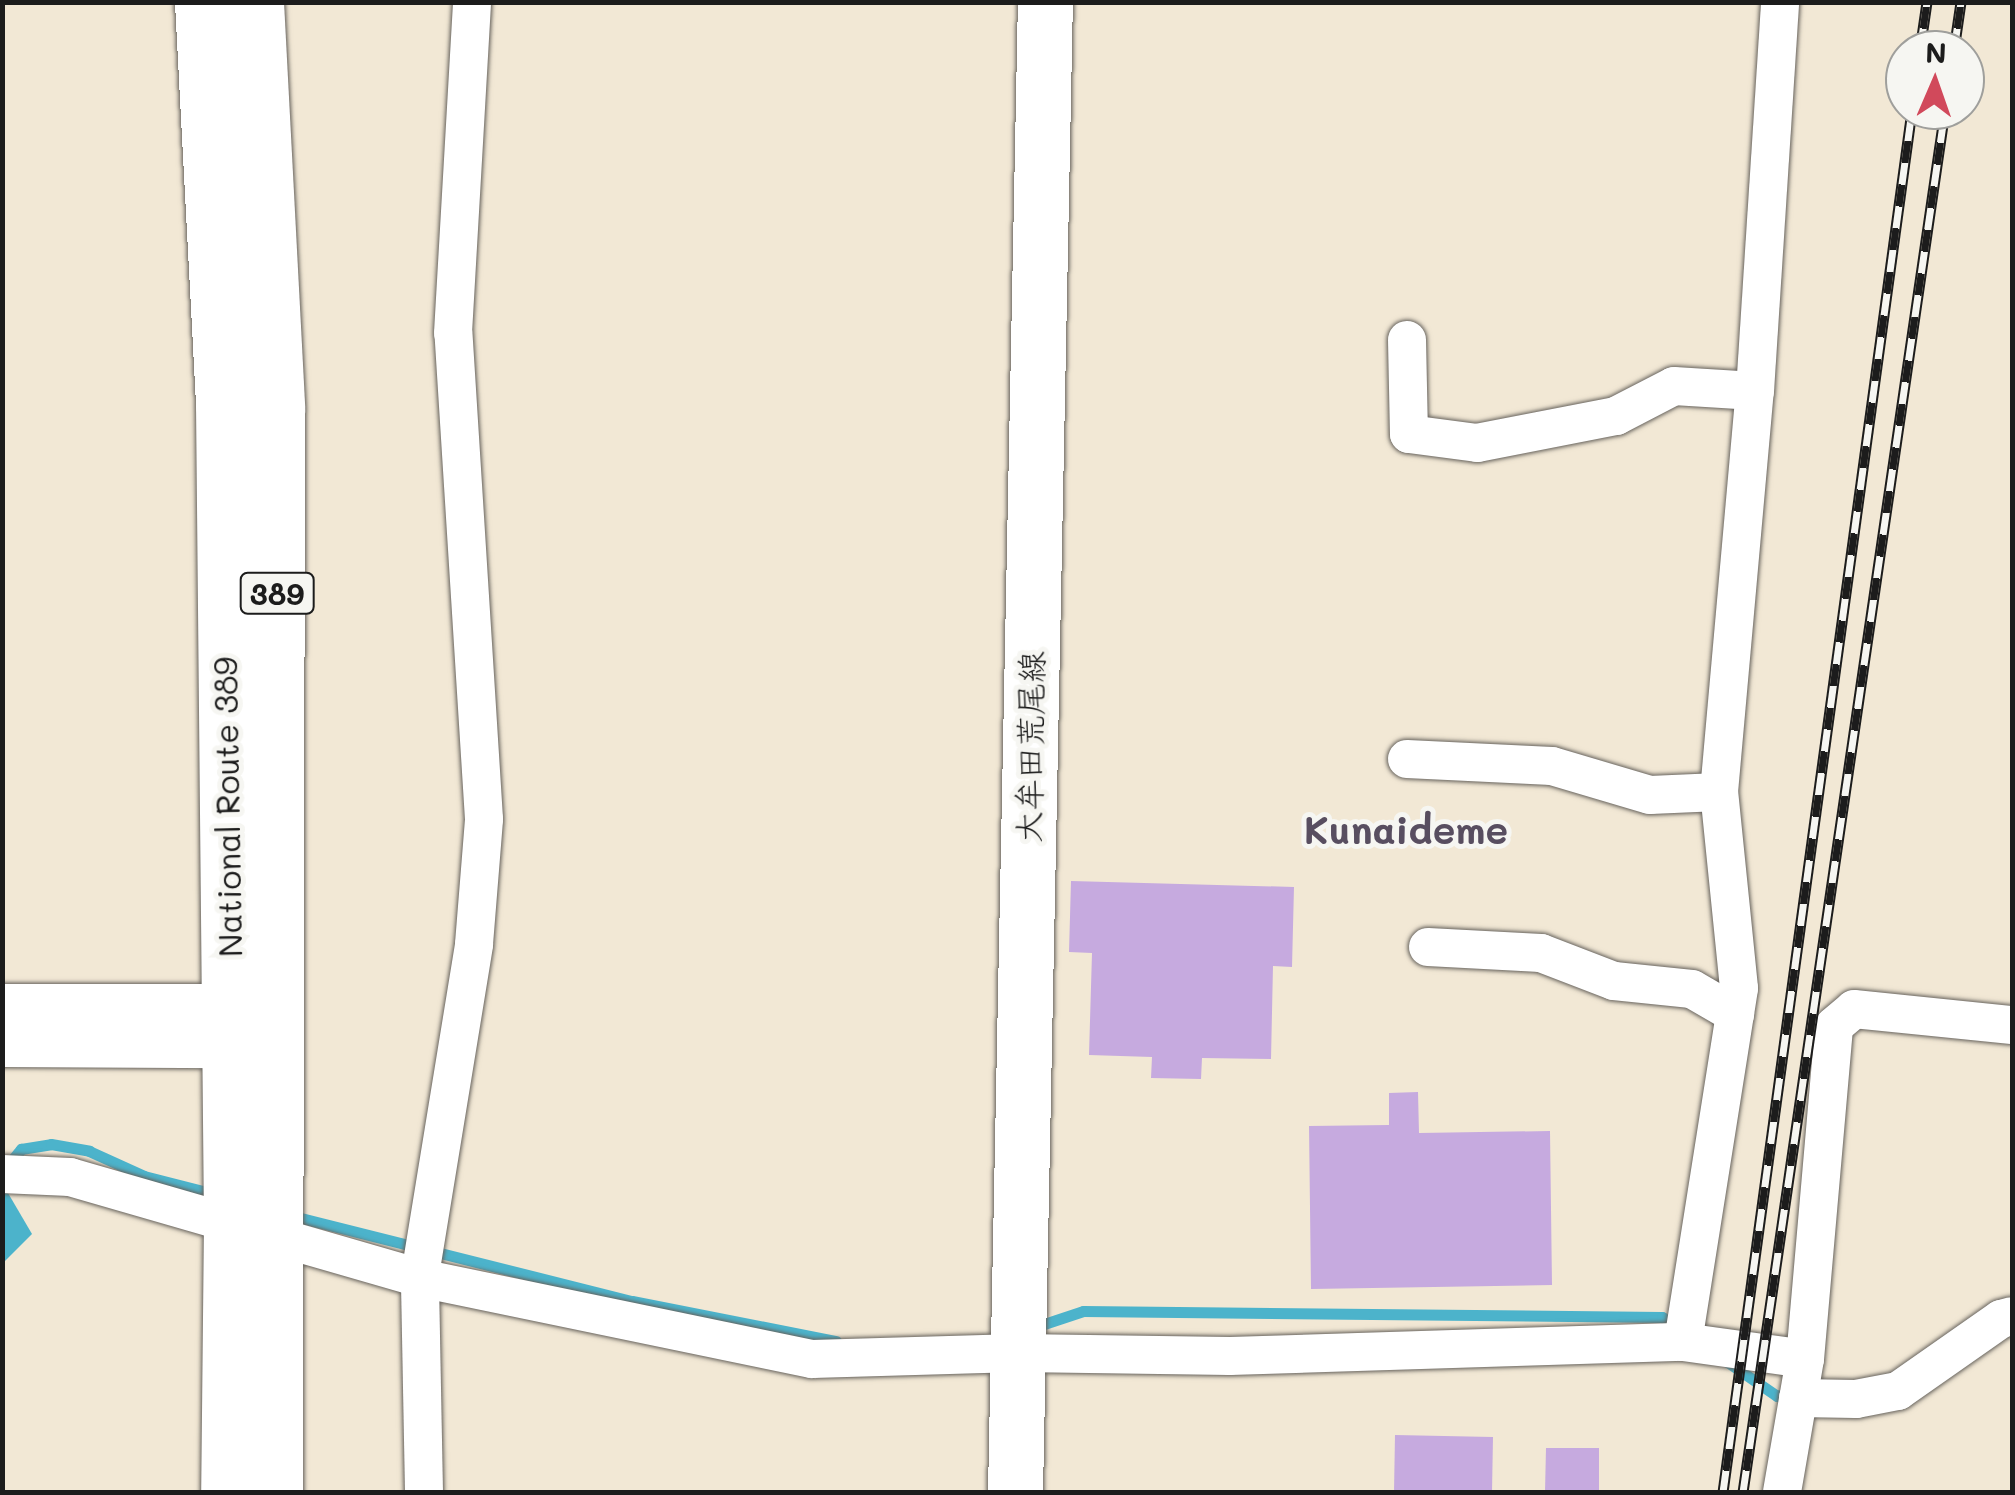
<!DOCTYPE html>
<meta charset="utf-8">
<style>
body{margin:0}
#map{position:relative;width:2015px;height:1495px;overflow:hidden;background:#f2e8d5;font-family:Mali,"Klee One",sans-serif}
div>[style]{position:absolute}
.water>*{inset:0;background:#4cb3cb}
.stream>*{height:11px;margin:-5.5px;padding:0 5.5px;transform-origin:5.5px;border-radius:5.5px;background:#4cb3cb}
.building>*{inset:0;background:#c6aadf}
.roads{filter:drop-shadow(0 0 2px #67635d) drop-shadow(0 0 2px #67635d)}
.minor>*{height:38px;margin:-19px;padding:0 19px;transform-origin:19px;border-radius:19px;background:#fff}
.tertiary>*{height:48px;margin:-24px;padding:0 24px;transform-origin:24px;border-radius:24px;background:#fff}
.secondary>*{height:55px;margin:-27.5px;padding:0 27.5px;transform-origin:27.5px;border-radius:27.5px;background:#fff}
.trunk>*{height:55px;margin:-27.5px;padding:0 27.5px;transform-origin:27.5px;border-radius:27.5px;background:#fff}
.rail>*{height:11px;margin-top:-5.5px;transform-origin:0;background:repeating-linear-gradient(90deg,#f6f6f2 0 22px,#1c1c1c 0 44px);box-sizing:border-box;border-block:2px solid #1c1c1c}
span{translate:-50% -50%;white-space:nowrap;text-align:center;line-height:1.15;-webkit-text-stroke:10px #f6f6f2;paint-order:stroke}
.shield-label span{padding:2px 8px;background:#f6f6f2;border:2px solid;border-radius:8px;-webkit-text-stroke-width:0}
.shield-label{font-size:30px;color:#1c1c1c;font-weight:700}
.street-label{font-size:32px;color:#1c1c1c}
.quarter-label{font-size:38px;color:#584e60;font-weight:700}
.frame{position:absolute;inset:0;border:5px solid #1c1c1c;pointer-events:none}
.north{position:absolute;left:1885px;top:30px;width:100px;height:100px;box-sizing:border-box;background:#f6f6f2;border:2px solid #9f9f9c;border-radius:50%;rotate:2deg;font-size:28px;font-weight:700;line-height:40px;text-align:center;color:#1c1c1c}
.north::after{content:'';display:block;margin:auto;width:35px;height:45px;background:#d1495b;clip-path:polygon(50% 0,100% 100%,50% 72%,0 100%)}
</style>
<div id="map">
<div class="water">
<div style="clip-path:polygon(3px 1192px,8px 1193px,32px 1234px,3px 1263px)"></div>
</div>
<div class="stream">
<div style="left:8px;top:1165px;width:21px;rotate:-51deg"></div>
<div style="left:21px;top:1149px;width:30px;rotate:-9deg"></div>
<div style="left:51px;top:1144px;width:39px;rotate:10deg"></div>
<div style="left:89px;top:1151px;width:60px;rotate:24.4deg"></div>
<div style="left:144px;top:1176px;width:76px;rotate:14.4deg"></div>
<div style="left:289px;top:1215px;width:354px;rotate:14.1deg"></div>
<div style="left:632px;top:1301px;width:208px;rotate:11.1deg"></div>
<div style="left:1032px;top:1328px;width:54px;rotate:-18.4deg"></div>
<div style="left:1083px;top:1311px;width:579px;rotate:0.59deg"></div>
<div style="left:1662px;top:1317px;width:19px;rotate:36deg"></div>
<div style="left:1726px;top:1361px;width:62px;rotate:34.5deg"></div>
<div style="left:1777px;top:1396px;width:15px;rotate:-16deg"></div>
</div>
<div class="building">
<div style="clip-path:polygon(1071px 881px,1294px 887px,1292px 967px,1273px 966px,1271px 1059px,1202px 1058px,1201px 1079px,1151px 1078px,1152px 1057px,1089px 1055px,1092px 953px,1069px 952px)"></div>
<div style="clip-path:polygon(1418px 1092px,1419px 1133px,1550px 1131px,1552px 1285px,1311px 1289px,1309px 1126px,1389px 1125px,1389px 1093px)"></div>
<div style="clip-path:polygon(1395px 1435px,1493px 1437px,1492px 1492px,1394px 1492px)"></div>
<div style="clip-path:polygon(1546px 1448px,1599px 1448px,1599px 1492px,1545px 1492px)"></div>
</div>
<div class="roads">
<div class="minor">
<div style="left:1407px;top:340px;width:94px;rotate:88.8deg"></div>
<div style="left:1409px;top:434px;width:69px;rotate:7.5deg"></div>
<div style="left:1477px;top:443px;width:142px;rotate:-11deg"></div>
<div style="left:1616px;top:416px;width:65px;rotate:-27.3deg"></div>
<div style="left:1674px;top:386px;width:81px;rotate:3.5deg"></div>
<div style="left:1407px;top:759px;width:145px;rotate:2.8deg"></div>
<div style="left:1552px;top:766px;width:102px;rotate:16.5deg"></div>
<div style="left:1650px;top:795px;width:69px;rotate:-2.5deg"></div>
<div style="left:1428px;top:947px;width:113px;rotate:3deg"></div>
<div style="left:1541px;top:953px;width:78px;rotate:21deg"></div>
<div style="left:1614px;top:981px;width:78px;rotate:5.9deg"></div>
<div style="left:1692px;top:989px;width:50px;rotate:30.2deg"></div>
<div style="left:2px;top:1174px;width:68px;rotate:2.5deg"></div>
<div style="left:70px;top:1177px;width:364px;rotate:16.1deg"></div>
<div style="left:420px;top:1278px;width:400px;rotate:11.7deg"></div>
<div style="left:812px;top:1359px;width:206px;rotate:-1.7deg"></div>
<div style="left:1018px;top:1353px;width:212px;rotate:0.8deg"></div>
<div style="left:1230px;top:1356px;width:453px;rotate:-1.8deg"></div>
<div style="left:1683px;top:1342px;width:123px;rotate:7.9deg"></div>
<div style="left:1683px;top:1342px;width:358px;rotate:-81deg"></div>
<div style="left:1739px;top:988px;width:197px;rotate:-95.8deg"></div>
<div style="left:1719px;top:792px;width:403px;rotate:-84.9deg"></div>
<div style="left:1755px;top:391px;width:390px;rotate:-86.3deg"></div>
<div style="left:1798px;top:1398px;width:58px;rotate:1deg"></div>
<div style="left:1856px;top:1399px;width:43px;rotate:-10.8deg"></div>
<div style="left:1898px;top:1391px;width:126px;rotate:-35deg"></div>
<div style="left:2001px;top:1319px;width:11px;rotate:-15deg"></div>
<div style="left:424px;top:1492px;width:217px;rotate:-91.1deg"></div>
<div style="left:420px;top:1275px;width:335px;rotate:-80.7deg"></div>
<div style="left:474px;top:944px;width:125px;rotate:-85.4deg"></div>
<div style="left:484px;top:819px;width:487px;rotate:-93.6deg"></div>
<div style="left:453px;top:333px;width:332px;rotate:-86.7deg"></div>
<div style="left:1782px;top:1492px;width:135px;rotate:-80.2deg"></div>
<div style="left:1805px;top:1359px;width:334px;rotate:-85deg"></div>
<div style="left:1834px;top:1026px;width:26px;rotate:-40deg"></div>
<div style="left:1854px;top:1009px;width:159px;rotate:5.8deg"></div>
</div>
<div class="tertiary">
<div style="left:2px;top:1008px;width:227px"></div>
<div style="left:2px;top:1043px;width:227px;rotate:0.3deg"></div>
</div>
<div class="secondary">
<div style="left:1015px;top:1492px;width:1490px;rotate:-88.85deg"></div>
</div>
<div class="trunk">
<div style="left:202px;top:2px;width:402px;rotate:87deg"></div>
<div style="left:223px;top:403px;width:819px;rotate:89.44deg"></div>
<div style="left:231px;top:1222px;width:270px;rotate:90.6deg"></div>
<div style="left:256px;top:2px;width:406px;rotate:87deg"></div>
<div style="left:277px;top:407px;width:1085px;rotate:90.11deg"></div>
</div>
</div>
<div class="rail">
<div style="left:1920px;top:50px;width:49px;rotate:-81.7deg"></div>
<div style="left:1954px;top:50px;width:49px;rotate:-81.7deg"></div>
<div style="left:1723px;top:1492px;width:1395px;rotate:-82.21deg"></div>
<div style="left:1743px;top:1492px;width:1397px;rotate:-81.68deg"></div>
</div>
<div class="shield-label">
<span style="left:277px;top:593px">389</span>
</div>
<div class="street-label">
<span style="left:1029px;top:747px;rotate:-89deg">大牟田荒尾線</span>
<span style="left:227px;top:807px;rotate:-91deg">National Route 389</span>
</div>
<div class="quarter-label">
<span style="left:1406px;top:830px">Kunaideme</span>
</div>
<div class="frame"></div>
<div class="north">N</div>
</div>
